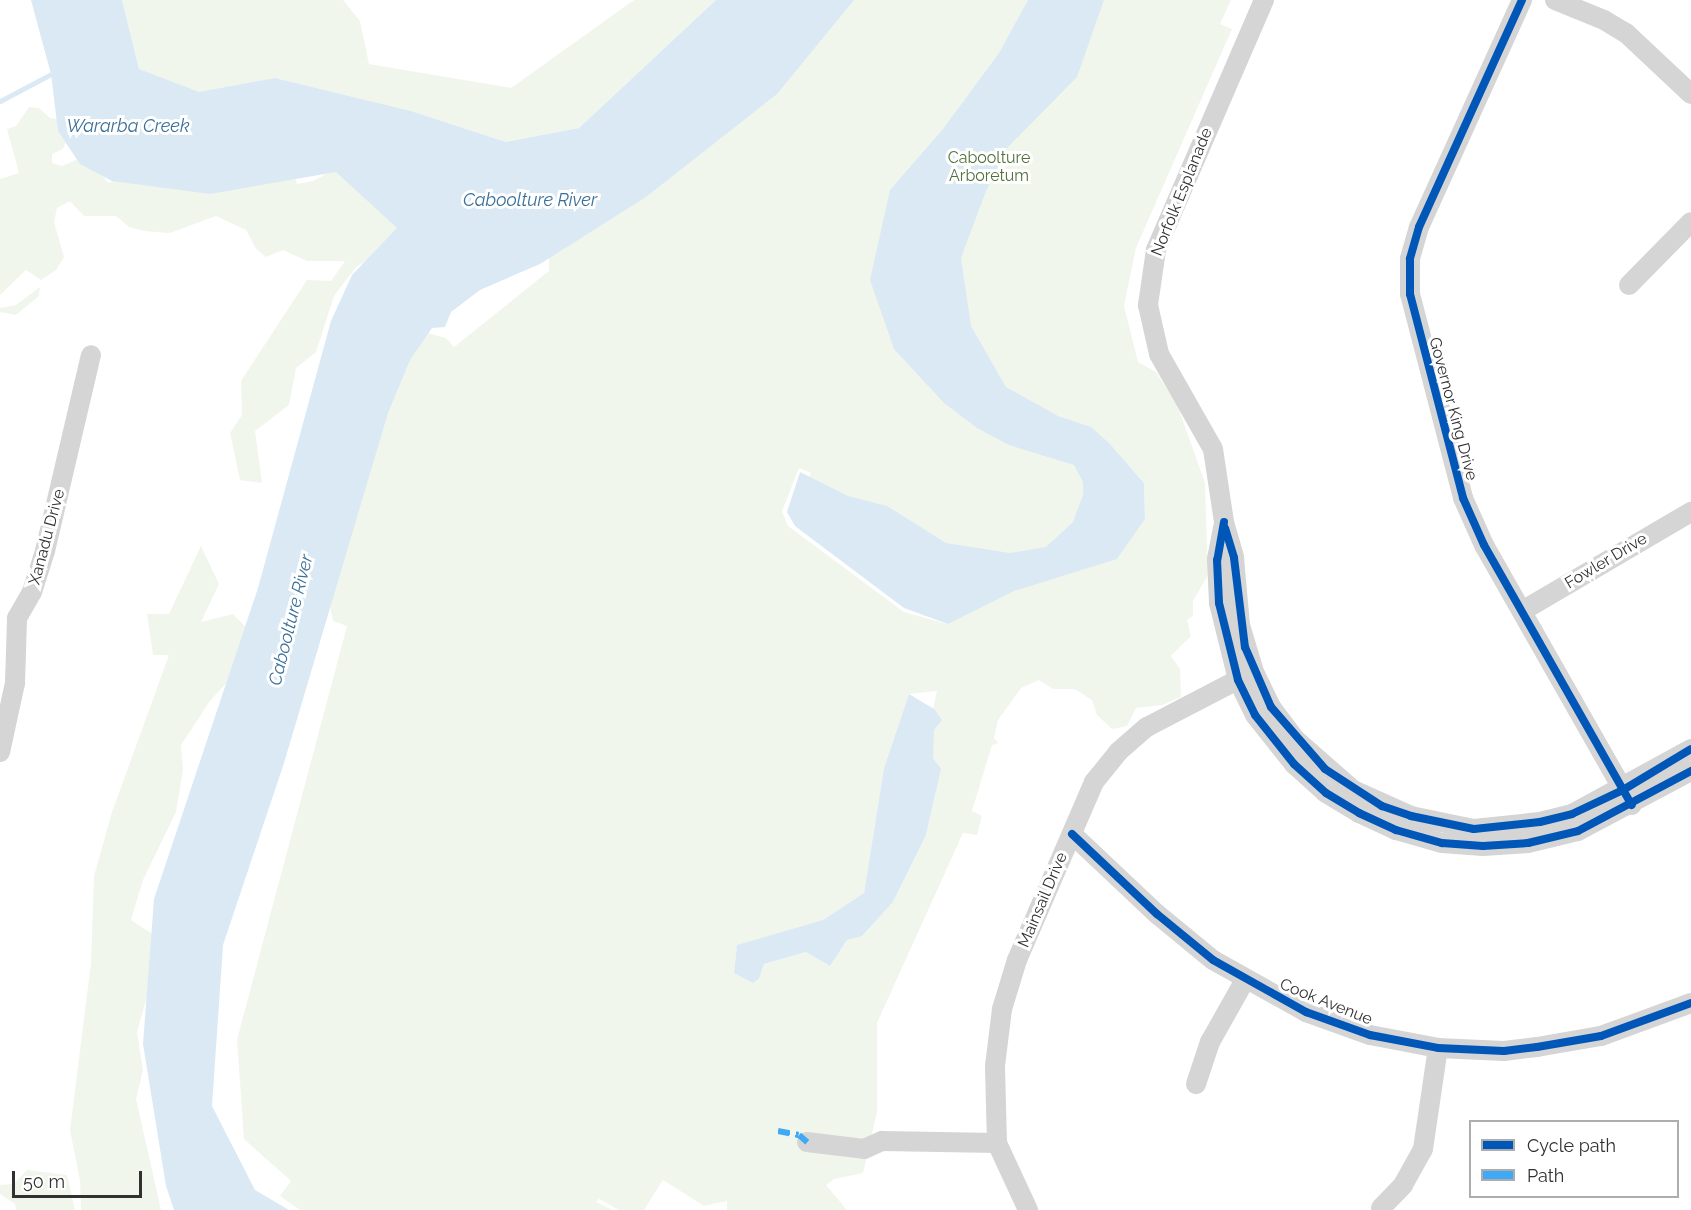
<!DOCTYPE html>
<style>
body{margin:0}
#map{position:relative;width:1691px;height:1210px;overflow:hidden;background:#fff;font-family:Raleway,sans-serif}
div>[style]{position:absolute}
.green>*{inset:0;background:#f1f6ed}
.water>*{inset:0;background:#dae9f4}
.stream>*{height:5px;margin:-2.5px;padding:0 2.5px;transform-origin:2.5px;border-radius:2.5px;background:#dae9f4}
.minor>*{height:20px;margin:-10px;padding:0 10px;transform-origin:10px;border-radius:10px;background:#d5d5d5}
.quiet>*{height:6px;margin-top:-3px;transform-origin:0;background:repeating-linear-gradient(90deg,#3fa9f5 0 12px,transparent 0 18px)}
.cycleway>*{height:8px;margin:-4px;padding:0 4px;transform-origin:4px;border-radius:4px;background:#0057b8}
span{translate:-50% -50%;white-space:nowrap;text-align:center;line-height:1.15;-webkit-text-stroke:6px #fff;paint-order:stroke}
.park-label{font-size:16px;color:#51703b}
.street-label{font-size:16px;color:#313131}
.water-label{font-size:18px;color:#397099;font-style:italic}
.legend{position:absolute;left:1469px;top:1120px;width:210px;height:78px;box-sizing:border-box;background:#fff;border:2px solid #adadad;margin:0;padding:8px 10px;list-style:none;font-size:18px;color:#313131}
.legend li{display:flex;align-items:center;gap:12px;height:30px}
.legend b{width:30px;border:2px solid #adadad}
.scale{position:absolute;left:12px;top:1171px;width:130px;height:27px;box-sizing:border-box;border:3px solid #313131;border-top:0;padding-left:8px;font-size:18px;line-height:21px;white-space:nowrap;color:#313131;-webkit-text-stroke:4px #fff;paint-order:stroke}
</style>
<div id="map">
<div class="green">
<div style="clip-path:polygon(122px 0,343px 0,360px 21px,369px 64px,511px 88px,634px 0,716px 0,579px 128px,506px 142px,411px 111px,275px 78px,199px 93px,139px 69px)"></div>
<div style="clip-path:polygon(evenodd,823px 0,1231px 0,1220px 24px,1232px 29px,1136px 248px,1124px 306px,1138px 362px,1156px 372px,1177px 404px,1205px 483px,1208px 575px,1193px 601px,1193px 616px,1187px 620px,1191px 636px,1171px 656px,1180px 669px,1181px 697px,1162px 705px,1136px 708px,1127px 726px,1112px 729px,1097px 715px,1092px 700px,1075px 689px,1053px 689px,1039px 680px,1021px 688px,998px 720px,994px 738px,998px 743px,992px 745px,972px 811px,982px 816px,977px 835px,963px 833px,877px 1023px,877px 1112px,863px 1173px,834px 1179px,826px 1185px,847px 1210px,727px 1210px,727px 1201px,704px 1206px,663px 1180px,644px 1210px,619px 1210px,599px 1199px,596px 1202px,613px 1210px,300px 1210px,280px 1196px,291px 1181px,244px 1139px,237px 1040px,347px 626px,333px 621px,328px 595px,389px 379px,420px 331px,446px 338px,454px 347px,549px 271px,549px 243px,561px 226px,588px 224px,610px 211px,635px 194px,641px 174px,663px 159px,688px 152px,694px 133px,721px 128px,737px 109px,759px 98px,766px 72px,785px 70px,783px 53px,799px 28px,823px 26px,833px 11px,823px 0,1110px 444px,1144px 483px,1145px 519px,1127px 544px,1088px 564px,1057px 570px,1040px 563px,1030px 574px,1008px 585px,989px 580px,976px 589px,976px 602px,967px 606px,966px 615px,947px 624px,904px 612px,788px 526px,782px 511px,799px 468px,811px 473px,807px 481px,845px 501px,882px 511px,952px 551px,981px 558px,1024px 559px,1054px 553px,1084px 533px,1097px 507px,1095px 476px,1082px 467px,1110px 444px,823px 0,937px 691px,926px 740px,933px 747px,933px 758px,938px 765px,932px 766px,927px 774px,928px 787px,936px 791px,926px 835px,893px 902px,862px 936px,847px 940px,830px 966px,806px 952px,764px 964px,759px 979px,753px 983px,734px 973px,737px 946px,823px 920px,864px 893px,884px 768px,909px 694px,937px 691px)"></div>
<div style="clip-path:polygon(29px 107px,39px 108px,50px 118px,63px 120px,68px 137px,63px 149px,52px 154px,52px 163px,62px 166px,82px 157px,99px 169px,108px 183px,129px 174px,293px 169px,297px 184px,313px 181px,341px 166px,410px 226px,385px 249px,356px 267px,334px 296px,316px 352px,296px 368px,289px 405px,255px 431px,262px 483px,240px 480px,230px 433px,242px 415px,241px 381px,307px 280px,331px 281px,345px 261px,307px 261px,283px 250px,266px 257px,256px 249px,246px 230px,216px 216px,170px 233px,144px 231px,129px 227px,116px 216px,84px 216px,70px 201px,57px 208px,54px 222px,64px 257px,56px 270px,41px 280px,26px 270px,0 295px,0 179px,19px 173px,7px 129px,16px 126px)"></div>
<div style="clip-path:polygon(40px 287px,39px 296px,16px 315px,0 312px,0 308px,16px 305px)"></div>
<div style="clip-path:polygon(201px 546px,219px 584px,201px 622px,233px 614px,249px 630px,238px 670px,210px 701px,181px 745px,183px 770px,176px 812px,143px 880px,131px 920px,163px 941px,137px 1032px,143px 1070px,136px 1099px,161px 1210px,81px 1210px,80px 1181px,70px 1130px,91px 963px,94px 876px,112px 812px,169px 655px,153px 655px,147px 614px,169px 614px)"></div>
<div style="clip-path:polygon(27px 1170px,67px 1175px,75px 1210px,16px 1210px,15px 1204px,0 1194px,0 1185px,14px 1184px)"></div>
</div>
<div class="water">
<div style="clip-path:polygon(31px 0,122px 0,139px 69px,199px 92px,275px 78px,411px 111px,506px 142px,579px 128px,716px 0,854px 0,777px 94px,646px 197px,540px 264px,480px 290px,451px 312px,445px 327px,432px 328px,410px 360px,388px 413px,284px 763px,223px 945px,212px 1106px,255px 1190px,289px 1210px,174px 1210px,166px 1186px,143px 1044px,154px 899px,258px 588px,331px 321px,352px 275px,397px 228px,336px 172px,210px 194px,112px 181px,80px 164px,58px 131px,51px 74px)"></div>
<div style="clip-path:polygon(1028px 0,1104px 0,1077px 77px,1008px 147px,986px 191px,961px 258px,971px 326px,1006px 387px,1058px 416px,1091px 427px,1110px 444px,1144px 483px,1145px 519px,1117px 559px,1014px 591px,948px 624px,904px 608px,795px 526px,787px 512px,800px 472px,848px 496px,887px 506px,946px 543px,1010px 553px,1046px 547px,1073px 522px,1083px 495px,1083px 482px,1074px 465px,1009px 445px,977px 428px,944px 403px,894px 349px,870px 280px,890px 190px,943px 129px,999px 53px)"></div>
<div style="clip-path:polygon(909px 694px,934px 709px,942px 720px,934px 730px,933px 758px,941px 769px,926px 835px,893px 902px,862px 936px,847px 940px,830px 966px,806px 952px,764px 964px,759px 979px,753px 983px,734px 973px,737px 945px,823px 920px,864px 893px,884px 768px)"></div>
</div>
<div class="stream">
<div style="left:0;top:101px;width:64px;rotate:-27.8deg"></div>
</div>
<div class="minor">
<div style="left:1264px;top:0;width:272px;rotate:113.4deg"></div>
<div style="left:1156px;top:250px;width:56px;rotate:98.3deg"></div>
<div style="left:1148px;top:305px;width:50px;rotate:77.3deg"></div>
<div style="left:1159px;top:354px;width:109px;rotate:60.4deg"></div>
<div style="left:1213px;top:449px;width:74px;rotate:81.4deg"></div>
<div style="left:1224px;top:522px;width:37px;rotate:74deg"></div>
<div style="left:1234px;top:558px;width:67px;rotate:84.9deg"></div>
<div style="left:1240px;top:625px;width:49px;rotate:73.4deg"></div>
<div style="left:1254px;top:672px;width:39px;rotate:64deg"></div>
<div style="left:1271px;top:707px;width:40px;rotate:53deg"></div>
<div style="left:1295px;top:739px;width:77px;rotate:41.3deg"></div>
<div style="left:1353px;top:790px;width:64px;rotate:24.1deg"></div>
<div style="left:1411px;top:816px;width:64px;rotate:11.7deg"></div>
<div style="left:1474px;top:829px;width:66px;rotate:-6.1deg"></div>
<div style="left:1540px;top:822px;width:33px;rotate:-14deg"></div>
<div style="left:1572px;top:814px;width:136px;rotate:-28.6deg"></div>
<div style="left:1522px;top:0;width:249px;rotate:114.4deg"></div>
<div style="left:1419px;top:227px;width:33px;rotate:106deg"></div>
<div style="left:1410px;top:259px;width:35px;rotate:90deg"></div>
<div style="left:1410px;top:294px;width:211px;rotate:75.4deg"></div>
<div style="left:1463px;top:498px;width:51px;rotate:65.9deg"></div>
<div style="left:1484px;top:545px;width:299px;rotate:60.4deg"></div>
<div style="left:1555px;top:0;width:53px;rotate:22.2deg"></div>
<div style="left:1604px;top:20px;width:26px;rotate:31deg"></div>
<div style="left:1626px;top:33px;width:89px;rotate:43.2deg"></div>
<div style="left:1629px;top:285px;width:88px;rotate:-45.5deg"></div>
<div style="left:1223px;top:528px;width:33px;rotate:101deg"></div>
<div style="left:1217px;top:560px;width:43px;rotate:87.3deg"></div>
<div style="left:1219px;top:603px;width:79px;rotate:76.1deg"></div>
<div style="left:1238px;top:680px;width:39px;rotate:64deg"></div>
<div style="left:1255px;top:715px;width:63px;rotate:51.5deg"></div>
<div style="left:1294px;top:764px;width:43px;rotate:42.2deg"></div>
<div style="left:1326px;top:793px;width:39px;rotate:31deg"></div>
<div style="left:1359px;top:813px;width:41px;rotate:24.7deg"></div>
<div style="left:1396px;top:830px;width:48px;rotate:15.8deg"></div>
<div style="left:1442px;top:843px;width:41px;rotate:4.2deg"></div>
<div style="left:1483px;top:846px;width:45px;rotate:-3.8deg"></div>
<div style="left:1528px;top:843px;width:51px;rotate:-13.5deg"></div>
<div style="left:1578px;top:831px;width:128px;rotate:-28deg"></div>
<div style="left:1522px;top:611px;width:196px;rotate:-30.4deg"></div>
<div style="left:0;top:752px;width:71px;rotate:-77.7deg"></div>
<div style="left:15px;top:683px;width:65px;rotate:-88.2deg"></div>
<div style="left:17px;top:618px;width:30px;rotate:-60deg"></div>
<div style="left:32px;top:592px;width:43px;rotate:-72.4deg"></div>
<div style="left:45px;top:551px;width:201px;rotate:-76.8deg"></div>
<div style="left:1072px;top:834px;width:117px;rotate:43.3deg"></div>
<div style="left:1157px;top:914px;width:72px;rotate:39.4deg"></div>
<div style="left:1213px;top:960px;width:107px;rotate:29.2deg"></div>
<div style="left:1306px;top:1012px;width:68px;rotate:19.8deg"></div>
<div style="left:1370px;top:1035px;width:69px;rotate:10.8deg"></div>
<div style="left:1438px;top:1048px;width:66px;rotate:2.6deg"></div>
<div style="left:1504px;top:1051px;width:33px;rotate:-7deg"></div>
<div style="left:1537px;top:1047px;width:65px;rotate:-9.8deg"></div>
<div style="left:1601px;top:1036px;width:96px;rotate:-20.1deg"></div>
<div style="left:1196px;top:1084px;width:44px;rotate:-71.6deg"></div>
<div style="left:1210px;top:1042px;width:71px;rotate:-60.6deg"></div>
<div style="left:807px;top:1142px;width:57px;rotate:7deg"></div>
<div style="left:864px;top:1149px;width:20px;rotate:-24deg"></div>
<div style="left:882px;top:1141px;width:115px;rotate:1deg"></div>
<div style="left:1381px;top:1208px;width:32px;rotate:-46deg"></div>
<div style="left:1403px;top:1185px;width:41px;rotate:-60.9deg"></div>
<div style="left:1423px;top:1149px;width:102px;rotate:-81.6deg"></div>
<div style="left:1028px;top:1210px;width:74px;rotate:-114.8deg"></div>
<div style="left:997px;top:1143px;width:77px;rotate:-91.5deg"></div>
<div style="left:995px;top:1066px;width:57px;rotate:-83deg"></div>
<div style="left:1002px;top:1009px;width:51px;rotate:-73deg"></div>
<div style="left:1017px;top:960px;width:194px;rotate:-66.6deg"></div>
<div style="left:1094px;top:782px;width:38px;rotate:-51deg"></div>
<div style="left:1118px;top:752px;width:38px;rotate:-41deg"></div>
<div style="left:1147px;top:727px;width:115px;rotate:-27.5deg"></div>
</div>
<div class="quiet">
<div style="left:778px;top:1131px;width:21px;rotate:11deg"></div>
<div style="left:799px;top:1135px;width:11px;rotate:41deg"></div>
</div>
<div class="cycleway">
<div style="left:1522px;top:0;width:249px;rotate:114.4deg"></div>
<div style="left:1419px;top:227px;width:33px;rotate:106deg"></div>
<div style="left:1410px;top:259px;width:35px;rotate:90deg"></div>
<div style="left:1410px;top:294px;width:211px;rotate:75.4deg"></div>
<div style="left:1463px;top:498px;width:51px;rotate:65.9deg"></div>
<div style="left:1484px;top:545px;width:299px;rotate:60.4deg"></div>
<div style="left:1224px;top:522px;width:39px;rotate:100deg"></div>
<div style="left:1217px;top:560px;width:43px;rotate:87.3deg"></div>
<div style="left:1219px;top:603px;width:79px;rotate:76.1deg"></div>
<div style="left:1238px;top:680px;width:39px;rotate:64deg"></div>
<div style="left:1255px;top:715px;width:63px;rotate:51.5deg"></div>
<div style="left:1294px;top:764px;width:43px;rotate:42.2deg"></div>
<div style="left:1326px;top:793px;width:39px;rotate:31deg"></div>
<div style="left:1359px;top:813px;width:41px;rotate:24.7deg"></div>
<div style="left:1396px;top:830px;width:48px;rotate:15.8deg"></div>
<div style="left:1442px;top:843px;width:41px;rotate:4.2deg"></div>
<div style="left:1483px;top:846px;width:45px;rotate:-3.8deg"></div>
<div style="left:1528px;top:843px;width:51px;rotate:-13.5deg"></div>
<div style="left:1578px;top:831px;width:128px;rotate:-28deg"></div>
<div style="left:1225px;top:528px;width:31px;rotate:73deg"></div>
<div style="left:1234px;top:558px;width:90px;rotate:83deg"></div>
<div style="left:1245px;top:647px;width:65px;rotate:66.6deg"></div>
<div style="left:1271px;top:707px;width:82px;rotate:48.9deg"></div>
<div style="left:1325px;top:769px;width:68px;rotate:33deg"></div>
<div style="left:1382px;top:806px;width:31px;rotate:19deg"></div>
<div style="left:1411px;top:816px;width:64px;rotate:11.7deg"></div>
<div style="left:1474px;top:829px;width:66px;rotate:-6.1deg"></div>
<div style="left:1540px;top:822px;width:33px;rotate:-14deg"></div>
<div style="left:1572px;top:814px;width:56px;rotate:-25.2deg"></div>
<div style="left:1623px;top:790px;width:79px;rotate:-31.1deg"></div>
<div style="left:1072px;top:834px;width:117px;rotate:43.3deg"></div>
<div style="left:1157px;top:914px;width:72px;rotate:39.4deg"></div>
<div style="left:1213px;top:960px;width:107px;rotate:29.2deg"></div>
<div style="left:1306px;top:1012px;width:68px;rotate:19.8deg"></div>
<div style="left:1370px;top:1035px;width:69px;rotate:10.8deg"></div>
<div style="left:1438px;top:1048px;width:66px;rotate:2.6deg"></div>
<div style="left:1504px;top:1051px;width:33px;rotate:-7deg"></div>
<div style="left:1537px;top:1047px;width:65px;rotate:-9.8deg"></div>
<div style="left:1601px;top:1036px;width:96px;rotate:-20.1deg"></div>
</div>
<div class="park-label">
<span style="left:989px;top:167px">Caboolture<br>Arboretum</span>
</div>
<div class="street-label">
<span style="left:1182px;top:192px;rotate:-68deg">Norfolk Esplanade</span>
<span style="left:1453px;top:409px;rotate:75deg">Governor King Drive</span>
<span style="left:47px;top:537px;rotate:-75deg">Xanadu Drive</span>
<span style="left:1606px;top:561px;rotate:-31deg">Fowler Drive</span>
<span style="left:1043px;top:900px;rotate:-67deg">Mainsail Drive</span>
<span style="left:1326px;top:1002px;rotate:22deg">Cook Avenue</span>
</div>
<div class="water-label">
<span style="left:128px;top:126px">Wararba Creek</span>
<span style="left:530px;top:200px">Caboolture River</span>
<span style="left:291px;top:620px;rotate:-76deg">Caboolture River</span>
</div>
<ul class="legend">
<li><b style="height:8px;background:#0057b8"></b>Cycle path</li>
<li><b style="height:8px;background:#3fa9f5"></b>Path</li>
</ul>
<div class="scale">50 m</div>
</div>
